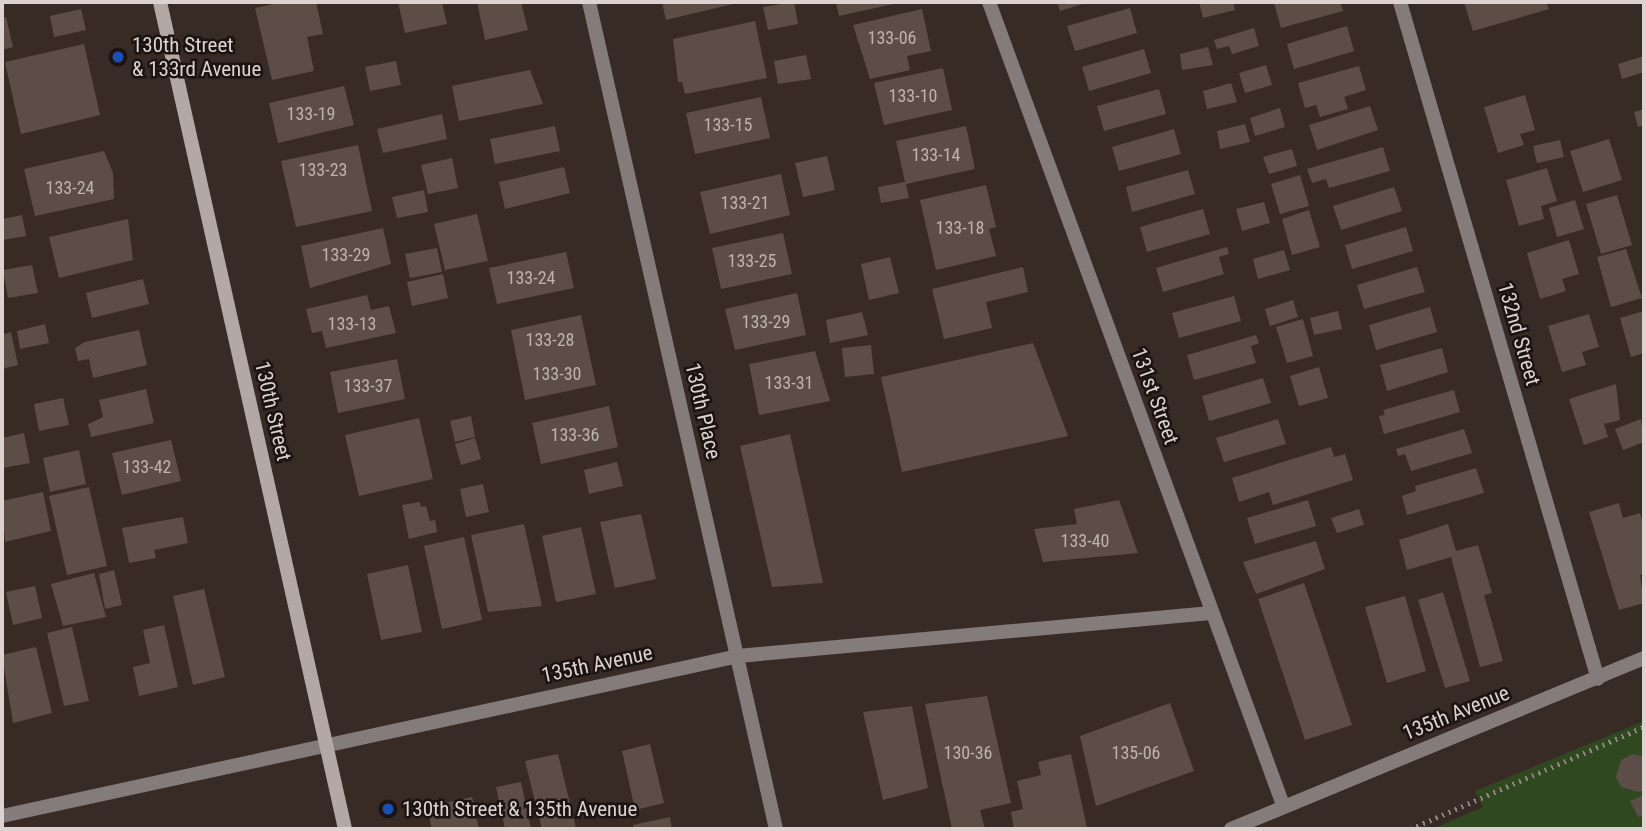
<!DOCTYPE html>
<style>
body{margin:0}
#map{position:relative;width:1646px;height:831px;overflow:hidden;background:#382a25;font-family:"Roboto Condensed",sans-serif}
div>[style]{position:absolute}
.green>*{inset:0;background:#30481f}
.building>*{inset:0;background:#5c4e47}
.path>*{height:4.5px;margin-top:-2.25px;transform-origin:0;background:repeating-linear-gradient(90deg,#918582 0 2px,transparent 0 7px)}
.street>*{height:14px;margin:-7px;padding:0 7px;transform-origin:7px;border-radius:7px;background:#847c7a}
.secondary>*{height:14px;margin:-7px;padding:0 7px;transform-origin:7px;border-radius:7px;background:#b4a8a4}
.dots>*{width:19px;height:19px;translate:-50% -50%;box-sizing:border-box;border:4px solid #1b1412;border-radius:50%}
span{translate:-50% -50%;white-space:nowrap;text-align:center;line-height:1.15;-webkit-text-stroke:5px #1b1412;paint-order:stroke}
.number-label{font-size:18px;color:#bcb2ae}
.number-label span{-webkit-text-stroke-width:0}
.poi-label{font-size:21px;color:#dcd3d0}
.left{translate:0 -50%;text-align:left}
.street-label{font-size:21px;color:#dcd3d0}
.frame{position:absolute;inset:0;border:4px solid #dcd3d0;pointer-events:none}
</style>
<div id="map">
<div class="green">
<div style="clip-path:polygon(1644px 721px,1644px 829px,1432px 829px,1483px 807px,1475px 791px)"></div>
</div>
<div class="building">
<div style="clip-path:polygon(283px 2px,316px 2px,323px 34px,307px 37px,314px 71px,272px 80px,255px 8px)"></div>
<div style="clip-path:polygon(398px 2px,442px 2px,447px 24px,405px 33px)"></div>
<div style="clip-path:polygon(477px 2px,521px 2px,528px 30px,485px 40px)"></div>
<div style="clip-path:polygon(662px 2px,736px 2px,737px 3px,666px 20px)"></div>
<div style="clip-path:polygon(794px 2px,798px 24px,768px 30px,763px 7px)"></div>
<div style="clip-path:polygon(836px 2px,898px 2px,898px 3px,839px 16px)"></div>
<div style="clip-path:polygon(1057px 2px,1089px 2px,1060px 11px)"></div>
<div style="clip-path:polygon(1199px 2px,1233px 2px,1235px 10px,1203px 18px)"></div>
<div style="clip-path:polygon(1340px 2px,1343px 11px,1281px 28px,1274px 3px)"></div>
<div style="clip-path:polygon(1464px 2px,1546px 2px,1549px 9px,1473px 31px)"></div>
<div style="clip-path:polygon(1130px 8px,1137px 33px,1075px 51px,1067px 26px)"></div>
<div style="clip-path:polygon(81px 9px,86px 30px,54px 37px,50px 16px)"></div>
<div style="clip-path:polygon(922px 9px,931px 51px,907px 56px,910px 70px,870px 79px,853px 25px)"></div>
<div style="clip-path:polygon(6px 17px,13px 47px,2px 50px,2px 18px)"></div>
<div style="clip-path:polygon(755px 21px,767px 78px,685px 94px,682px 82px,678px 82px,673px 39px)"></div>
<div style="clip-path:polygon(1347px 26px,1354px 51px,1294px 69px,1287px 44px)"></div>
<div style="clip-path:polygon(1254px 28px,1259px 46px,1232px 54px,1229px 46px,1217px 49px,1214px 40px)"></div>
<div style="clip-path:polygon(84px 44px,100px 115px,21px 134px,5px 62px)"></div>
<div style="clip-path:polygon(1208px 47px,1213px 65px,1182px 70px,1180px 54px)"></div>
<div style="clip-path:polygon(1144px 49px,1151px 73px,1089px 91px,1082px 67px)"></div>
<div style="clip-path:polygon(806px 55px,811px 79px,778px 84px,774px 61px)"></div>
<div style="clip-path:polygon(1644px 56px,1644px 72px,1622px 79px,1618px 64px)"></div>
<div style="clip-path:polygon(396px 61px,401px 85px,370px 91px,365px 67px)"></div>
<div style="clip-path:polygon(1266px 65px,1272px 85px,1245px 93px,1239px 73px)"></div>
<div style="clip-path:polygon(1359px 66px,1366px 90px,1344px 97px,1348px 109px,1320px 117px,1316px 105px,1305px 108px,1298px 83px)"></div>
<div style="clip-path:polygon(943px 68px,952px 110px,884px 125px,874px 83px)"></div>
<div style="clip-path:polygon(530px 70px,543px 104px,459px 121px,452px 86px)"></div>
<div style="clip-path:polygon(1231px 83px,1237px 102px,1207px 109px,1203px 91px)"></div>
<div style="clip-path:polygon(344px 86px,354px 125px,278px 143px,269px 103px)"></div>
<div style="clip-path:polygon(1159px 89px,1166px 114px,1104px 131px,1097px 106px)"></div>
<div style="clip-path:polygon(1525px 95px,1535px 130px,1520px 134px,1524px 145px,1498px 153px,1484px 107px)"></div>
<div style="clip-path:polygon(761px 97px,770px 138px,695px 154px,686px 113px)"></div>
<div style="clip-path:polygon(1370px 106px,1378px 130px,1317px 150px,1309px 125px)"></div>
<div style="clip-path:polygon(1280px 108px,1285px 127px,1255px 136px,1250px 118px)"></div>
<div style="clip-path:polygon(1644px 109px,1644px 125px,1638px 127px,1634px 112px)"></div>
<div style="clip-path:polygon(442px 114px,447px 139px,383px 153px,377px 129px)"></div>
<div style="clip-path:polygon(1245px 124px,1250px 142px,1220px 149px,1217px 131px)"></div>
<div style="clip-path:polygon(555px 126px,560px 151px,495px 164px,490px 139px)"></div>
<div style="clip-path:polygon(966px 126px,975px 169px,906px 184px,909px 198px,881px 203px,878px 187px,905px 182px,896px 141px)"></div>
<div style="clip-path:polygon(1174px 129px,1181px 154px,1119px 171px,1112px 147px)"></div>
<div style="clip-path:polygon(1609px 139px,1622px 180px,1583px 192px,1570px 151px)"></div>
<div style="clip-path:polygon(1560px 140px,1564px 157px,1537px 163px,1533px 146px)"></div>
<div style="clip-path:polygon(358px 145px,372px 211px,296px 227px,281px 161px)"></div>
<div style="clip-path:polygon(1383px 147px,1390px 171px,1329px 188px,1326px 179px,1312px 183px,1307px 169px)"></div>
<div style="clip-path:polygon(1292px 149px,1297px 166px,1269px 174px,1263px 157px)"></div>
<div style="clip-path:polygon(104px 151px,113px 173px,114px 199px,35px 216px,24px 169px)"></div>
<div style="clip-path:polygon(827px 156px,835px 190px,803px 197px,795px 163px)"></div>
<div style="clip-path:polygon(452px 158px,458px 188px,428px 194px,421px 165px)"></div>
<div style="clip-path:polygon(564px 167px,570px 193px,505px 209px,499px 182px)"></div>
<div style="clip-path:polygon(1547px 168px,1557px 201px,1541px 206px,1544px 219px,1519px 226px,1506px 180px)"></div>
<div style="clip-path:polygon(1188px 170px,1195px 194px,1132px 212px,1126px 187px)"></div>
<div style="clip-path:polygon(781px 174px,790px 215px,710px 234px,700px 192px)"></div>
<div style="clip-path:polygon(1300px 175px,1309px 206px,1280px 214px,1271px 184px)"></div>
<div style="clip-path:polygon(986px 185px,996px 227px,989px 229px,996px 256px,936px 270px,920px 200px)"></div>
<div style="clip-path:polygon(1394px 187px,1402px 211px,1341px 230px,1333px 206px)"></div>
<div style="clip-path:polygon(424px 190px,428px 212px,397px 218px,392px 197px)"></div>
<div style="clip-path:polygon(1617px 195px,1632px 245px,1601px 254px,1586px 204px)"></div>
<div style="clip-path:polygon(1575px 200px,1584px 229px,1557px 237px,1549px 208px)"></div>
<div style="clip-path:polygon(1264px 202px,1270px 223px,1242px 231px,1236px 209px)"></div>
<div style="clip-path:polygon(1203px 209px,1210px 234px,1147px 252px,1140px 227px)"></div>
<div style="clip-path:polygon(1309px 210px,1320px 247px,1292px 255px,1282px 219px)"></div>
<div style="clip-path:polygon(477px 214px,488px 261px,445px 270px,434px 224px)"></div>
<div style="clip-path:polygon(22px 215px,26px 236px,2px 240px,2px 219px)"></div>
<div style="clip-path:polygon(128px 219px,133px 260px,59px 278px,49px 237px)"></div>
<div style="clip-path:polygon(1406px 227px,1413px 251px,1352px 269px,1345px 245px)"></div>
<div style="clip-path:polygon(383px 228px,391px 264px,310px 288px,301px 246px)"></div>
<div style="clip-path:polygon(783px 233px,792px 274px,721px 289px,712px 248px)"></div>
<div style="clip-path:polygon(1569px 240px,1579px 274px,1562px 279px,1566px 291px,1540px 299px,1527px 253px)"></div>
<div style="clip-path:polygon(1227px 247px,1229px 254px,1219px 257px,1224px 274px,1163px 292px,1156px 268px)"></div>
<div style="clip-path:polygon(437px 248px,442px 272px,410px 278px,405px 254px)"></div>
<div style="clip-path:polygon(1626px 249px,1642px 298px,1611px 307px,1597px 257px)"></div>
<div style="clip-path:polygon(1284px 250px,1290px 270px,1258px 279px,1253px 259px)"></div>
<div style="clip-path:polygon(566px 252px,574px 288px,497px 304px,489px 268px)"></div>
<div style="clip-path:polygon(890px 257px,899px 293px,869px 300px,861px 264px)"></div>
<div style="clip-path:polygon(32px 265px,38px 293px,8px 298px,3px 270px)"></div>
<div style="clip-path:polygon(1023px 267px,1028px 292px,986px 302px,992px 328px,944px 339px,932px 289px)"></div>
<div style="clip-path:polygon(1417px 267px,1425px 292px,1364px 309px,1357px 285px)"></div>
<div style="clip-path:polygon(443px 274px,448px 298px,412px 306px,407px 282px)"></div>
<div style="clip-path:polygon(143px 279px,149px 304px,92px 318px,86px 293px)"></div>
<div style="clip-path:polygon(797px 293px,806px 335px,735px 350px,725px 309px)"></div>
<div style="clip-path:polygon(367px 295px,371px 310px,389px 306px,396px 333px,326px 348px,322px 331px,312px 333px,306px 309px)"></div>
<div style="clip-path:polygon(1234px 296px,1241px 321px,1179px 338px,1172px 313px)"></div>
<div style="clip-path:polygon(1293px 300px,1298px 317px,1270px 326px,1265px 309px)"></div>
<div style="clip-path:polygon(1430px 307px,1437px 332px,1376px 350px,1369px 325px)"></div>
<div style="clip-path:polygon(1338px 311px,1342px 329px,1314px 335px,1310px 318px)"></div>
<div style="clip-path:polygon(1644px 311px,1644px 353px,1631px 357px,1620px 318px)"></div>
<div style="clip-path:polygon(862px 312px,868px 335px,830px 343px,826px 320px)"></div>
<div style="clip-path:polygon(1589px 314px,1599px 347px,1582px 352px,1586px 365px,1562px 372px,1548px 326px)"></div>
<div style="clip-path:polygon(581px 315px,596px 385px,525px 400px,511px 330px)"></div>
<div style="clip-path:polygon(1303px 319px,1313px 356px,1287px 363px,1276px 327px)"></div>
<div style="clip-path:polygon(45px 324px,49px 343px,20px 349px,17px 331px)"></div>
<div style="clip-path:polygon(139px 330px,147px 365px,93px 378px,89px 359px,78px 361px,75px 348px,85px 342px)"></div>
<div style="clip-path:polygon(11px 332px,18px 365px,2px 369px,2px 335px)"></div>
<div style="clip-path:polygon(1256px 335px,1259px 343px,1251px 346px,1256px 363px,1194px 380px,1187px 355px)"></div>
<div style="clip-path:polygon(1033px 343px,1068px 436px,902px 472px,881px 377px)"></div>
<div style="clip-path:polygon(871px 345px,874px 374px,845px 377px,842px 348px)"></div>
<div style="clip-path:polygon(1442px 348px,1448px 372px,1387px 391px,1380px 365px)"></div>
<div style="clip-path:polygon(815px 351px,830px 401px,759px 415px,749px 364px)"></div>
<div style="clip-path:polygon(397px 359px,405px 399px,338px 413px,330px 372px)"></div>
<div style="clip-path:polygon(1319px 367px,1328px 398px,1299px 406px,1290px 376px)"></div>
<div style="clip-path:polygon(1263px 378px,1271px 403px,1209px 421px,1202px 396px)"></div>
<div style="clip-path:polygon(1616px 384px,1620px 420px,1604px 424px,1608px 437px,1584px 445px,1569px 399px)"></div>
<div style="clip-path:polygon(146px 389px,154px 423px,91px 437px,88px 424px,103px 417px,99px 400px)"></div>
<div style="clip-path:polygon(1454px 390px,1460px 412px,1384px 434px,1379px 416px,1385px 415px,1383px 410px)"></div>
<div style="clip-path:polygon(63px 398px,69px 425px,39px 431px,34px 404px)"></div>
<div style="clip-path:polygon(609px 406px,618px 447px,541px 464px,532px 423px)"></div>
<div style="clip-path:polygon(471px 416px,475px 437px,455px 442px,450px 421px)"></div>
<div style="clip-path:polygon(419px 418px,433px 479px,359px 496px,345px 435px)"></div>
<div style="clip-path:polygon(1278px 419px,1286px 444px,1224px 462px,1216px 438px)"></div>
<div style="clip-path:polygon(1641px 419px,1644px 442px,1623px 450px,1615px 429px)"></div>
<div style="clip-path:polygon(1464px 429px,1472px 453px,1411px 471px,1405px 454px,1398px 456px,1396px 449px)"></div>
<div style="clip-path:polygon(24px 433px,30px 463px,2px 468px,2px 438px)"></div>
<div style="clip-path:polygon(790px 434px,823px 583px,772px 587px,740px 446px)"></div>
<div style="clip-path:polygon(475px 438px,481px 459px,461px 465px,455px 444px)"></div>
<div style="clip-path:polygon(171px 440px,181px 481px,122px 495px,112px 453px)"></div>
<div style="clip-path:polygon(1331px 447px,1334px 457px,1345px 454px,1353px 480px,1273px 505px,1269px 492px,1239px 502px,1232px 478px)"></div>
<div style="clip-path:polygon(79px 450px,86px 484px,50px 492px,43px 458px)"></div>
<div style="clip-path:polygon(617px 462px,623px 486px,589px 494px,584px 470px)"></div>
<div style="clip-path:polygon(1476px 468px,1484px 493px,1407px 515px,1402px 496px,1416px 491px,1415px 486px)"></div>
<div style="clip-path:polygon(483px 484px,489px 512px,466px 517px,460px 489px)"></div>
<div style="clip-path:polygon(89px 487px,107px 566px,67px 575px,49px 496px)"></div>
<div style="clip-path:polygon(43px 492px,51px 531px,5px 542px,2px 501px)"></div>
<div style="clip-path:polygon(1119px 500px,1138px 553px,1043px 562px,1034px 529px,1077px 524px,1074px 509px)"></div>
<div style="clip-path:polygon(1308px 500px,1316px 526px,1255px 544px,1247px 518px)"></div>
<div style="clip-path:polygon(420px 502px,421px 507px,426px 506px,430px 521px,435px 520px,437px 532px,409px 539px,402px 505px)"></div>
<div style="clip-path:polygon(1619px 503px,1623px 518px,1640px 513px,1644px 528px,1644px 573px,1640px 575px,1644px 603px,1619px 610px,1589px 512px)"></div>
<div style="clip-path:polygon(1359px 509px,1364px 525px,1337px 533px,1331px 518px)"></div>
<div style="clip-path:polygon(641px 514px,656px 579px,615px 588px,600px 522px)"></div>
<div style="clip-path:polygon(183px 517px,188px 543px,154px 550px,156px 558px,129px 563px,122px 528px)"></div>
<div style="clip-path:polygon(524px 524px,542px 606px,488px 612px,471px 535px)"></div>
<div style="clip-path:polygon(1448px 524px,1456px 551px,1478px 545px,1492px 593px,1484px 595px,1503px 661px,1480px 667px,1451px 557px,1407px 570px,1399px 540px)"></div>
<div style="clip-path:polygon(581px 527px,596px 594px,556px 602px,542px 536px)"></div>
<div style="clip-path:polygon(464px 537px,482px 620px,442px 629px,424px 546px)"></div>
<div style="clip-path:polygon(1316px 541px,1325px 569px,1256px 594px,1243px 562px)"></div>
<div style="clip-path:polygon(408px 565px,422px 632px,381px 640px,367px 574px)"></div>
<div style="clip-path:polygon(114px 570px,122px 605px,105px 609px,99px 574px)"></div>
<div style="clip-path:polygon(94px 573px,106px 617px,63px 626px,51px 584px)"></div>
<div style="clip-path:polygon(1304px 583px,1352px 725px,1305px 740px,1258px 599px)"></div>
<div style="clip-path:polygon(35px 586px,42px 618px,13px 625px,6px 592px)"></div>
<div style="clip-path:polygon(204px 589px,225px 677px,193px 685px,173px 596px)"></div>
<div style="clip-path:polygon(1443px 592px,1470px 681px,1445px 688px,1418px 600px)"></div>
<div style="clip-path:polygon(1405px 596px,1426px 671px,1387px 683px,1365px 607px)"></div>
<div style="clip-path:polygon(164px 625px,178px 687px,139px 696px,133px 667px,150px 663px,143px 630px)"></div>
<div style="clip-path:polygon(72px 627px,89px 701px,64px 706px,47px 633px)"></div>
<div style="clip-path:polygon(36px 647px,52px 713px,13px 723px,2px 655px)"></div>
<div style="clip-path:polygon(987px 696px,1011px 803px,980px 810px,985px 829px,952px 829px,925px 704px)"></div>
<div style="clip-path:polygon(1170px 703px,1194px 771px,1096px 806px,1080px 736px)"></div>
<div style="clip-path:polygon(912px 706px,928px 788px,883px 800px,863px 712px)"></div>
<div style="clip-path:polygon(650px 744px,664px 803px,635px 810px,622px 751px)"></div>
<div style="clip-path:polygon(558px 754px,576px 828px,542px 829px,525px 761px)"></div>
<div style="clip-path:polygon(1071px 754px,1087px 828px,1014px 829px,1011px 812px,1023px 809px,1017px 781px,1041px 775px,1038px 762px)"></div>
<div style="clip-path:polygon(1633px 754px,1644px 757px,1644px 790px,1639px 792px,1621px 787px,1616px 777px,1621px 760px)"></div>
<div style="clip-path:polygon(521px 782px,531px 829px,505px 829px,496px 787px)"></div>
<div style="clip-path:polygon(1644px 795px,1644px 815px,1638px 817px,1630px 801px)"></div>
<div style="clip-path:polygon(472px 797px,479px 829px,432px 829px,427px 807px)"></div>
<div style="clip-path:polygon(670px 817px,672px 829px,634px 829px,633px 825px)"></div>
</div>
<div class="path">
<div style="left:1410px;top:829px;width:255px;rotate:-23.6deg"></div>
</div>
<div class="street">
<div style="left:589px;top:2px;width:848px;rotate:77.26deg"></div>
<div style="left:989px;top:2px;width:855px;rotate:69.89deg"></div>
<div style="left:1400px;top:2px;width:705px;rotate:73.7deg"></div>
<div style="left:2px;top:816px;width:753px;rotate:-12.26deg"></div>
<div style="left:738px;top:656px;width:475px;rotate:-5.2deg"></div>
<div style="left:1231px;top:829px;width:447px;rotate:-22.5deg"></div>
</div>
<div class="secondary">
<div style="left:160px;top:2px;width:847px;rotate:77.39deg"></div>
</div>
<div class="dots">
<div style="left:118px;top:57px;background:#1a4fb4"></div>
<div style="left:388px;top:809px;background:#1a4fb4"></div>
</div>
<div class="number-label">
<span style="left:892px;top:38px">133-06</span>
<span style="left:913px;top:96px">133-10</span>
<span style="left:311px;top:114px">133-19</span>
<span style="left:728px;top:125px">133-15</span>
<span style="left:936px;top:155px">133-14</span>
<span style="left:323px;top:170px">133-23</span>
<span style="left:70px;top:188px">133-24</span>
<span style="left:745px;top:203px">133-21</span>
<span style="left:960px;top:228px">133-18</span>
<span style="left:346px;top:255px">133-29</span>
<span style="left:752px;top:261px">133-25</span>
<span style="left:531px;top:278px">133-24</span>
<span style="left:766px;top:322px">133-29</span>
<span style="left:352px;top:324px">133-13</span>
<span style="left:550px;top:340px">133-28</span>
<span style="left:557px;top:374px">133-30</span>
<span style="left:789px;top:383px">133-31</span>
<span style="left:368px;top:386px">133-37</span>
<span style="left:575px;top:435px">133-36</span>
<span style="left:147px;top:467px">133-42</span>
<span style="left:1085px;top:541px">133-40</span>
<span style="left:968px;top:753px">130-36</span>
<span style="left:1136px;top:753px">135-06</span>
</div>
<div class="poi-label">
<span class="left" style="left:132px;top:57px">130th Street<br>&amp; 133rd Avenue</span>
<span class="left" style="left:402px;top:809px">130th Street &amp; 135th Avenue</span>
</div>
<div class="street-label">
<span style="left:1519px;top:334px;rotate:74deg">132nd Street</span>
<span style="left:1155px;top:396px;rotate:70deg">131st Street</span>
<span style="left:273px;top:411px;rotate:77deg">130th Street</span>
<span style="left:703px;top:411px;rotate:77deg">130th Place</span>
<span style="left:597px;top:664px;rotate:-12deg">135th Avenue</span>
<span style="left:1456px;top:713px;rotate:-22deg">135th Avenue</span>
</div>
<div class="frame"></div>
</div>
